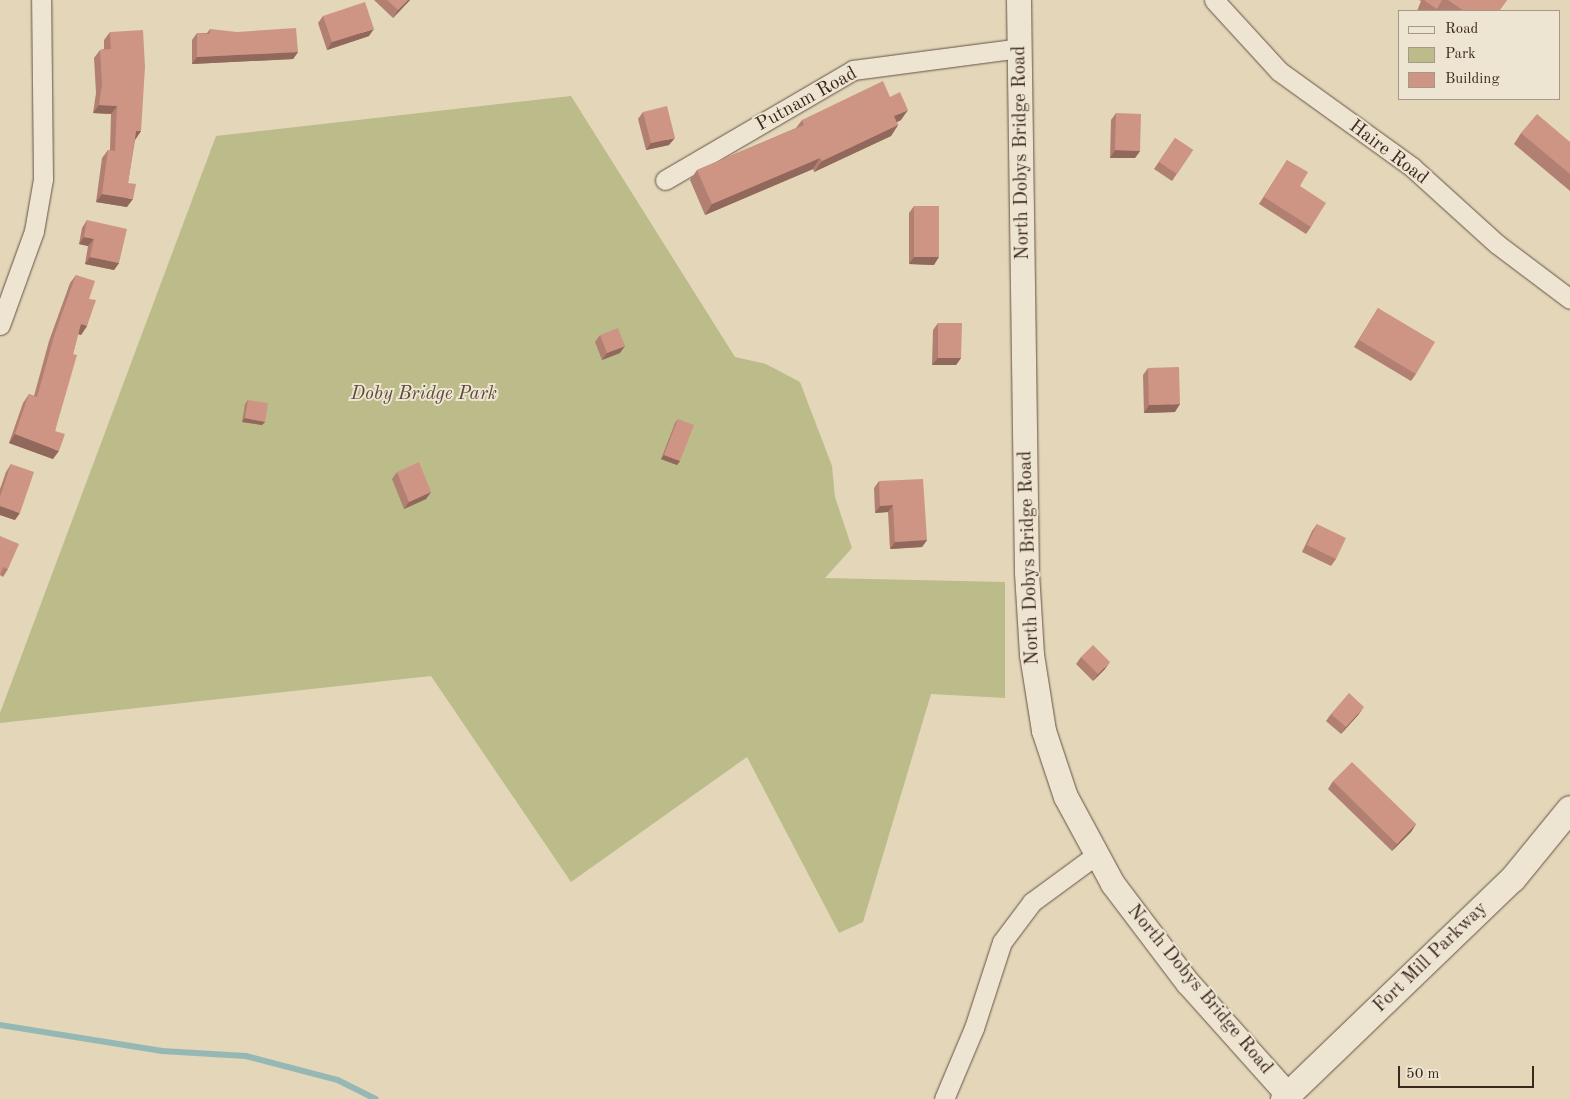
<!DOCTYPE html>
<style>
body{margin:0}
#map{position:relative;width:1570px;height:1099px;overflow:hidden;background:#e3d6b9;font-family:"Old Standard TT",serif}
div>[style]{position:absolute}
.green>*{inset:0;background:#bbbc8a}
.stream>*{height:5.5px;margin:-2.75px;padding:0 2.75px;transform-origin:2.75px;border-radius:2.75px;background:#96b8b5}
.roads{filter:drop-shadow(0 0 1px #665343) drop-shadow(0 0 1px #665343)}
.minor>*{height:19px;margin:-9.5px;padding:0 9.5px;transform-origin:9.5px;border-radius:9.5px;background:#ede4d2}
.tertiary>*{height:24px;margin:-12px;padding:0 12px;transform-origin:12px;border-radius:12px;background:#ede4d2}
.secondary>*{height:26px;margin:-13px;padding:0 13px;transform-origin:13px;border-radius:13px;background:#ede4d2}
.wall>*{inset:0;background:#b28072}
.shaded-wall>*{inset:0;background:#91685c}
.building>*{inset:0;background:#cf9584}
span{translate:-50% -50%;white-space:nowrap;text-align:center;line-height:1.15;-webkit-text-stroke:4px #ede4d2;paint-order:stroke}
.street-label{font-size:19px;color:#3c271c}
.park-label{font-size:19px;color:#5c4c38;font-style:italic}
.legend{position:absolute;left:1398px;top:10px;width:162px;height:90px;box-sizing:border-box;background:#ede4d2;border:1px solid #a69889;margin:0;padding:6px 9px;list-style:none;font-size:15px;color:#3c271c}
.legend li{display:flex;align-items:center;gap:10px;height:25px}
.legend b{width:25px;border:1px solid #a69889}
.scale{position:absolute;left:1398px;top:1066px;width:136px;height:22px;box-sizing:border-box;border:2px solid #3c271c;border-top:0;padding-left:6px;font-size:15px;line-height:18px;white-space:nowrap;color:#3c271c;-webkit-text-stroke:4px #ede4d2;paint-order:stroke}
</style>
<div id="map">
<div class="green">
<div style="clip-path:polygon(571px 96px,735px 357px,766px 364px,800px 382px,832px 466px,835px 497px,852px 548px,825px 578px,1005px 582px,1005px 698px,931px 694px,863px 922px,839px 933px,747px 757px,571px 882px,431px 676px,0 723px,0 713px,216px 136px)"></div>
</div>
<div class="stream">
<div style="left:0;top:1025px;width:164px;rotate:9.1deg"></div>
<div style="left:162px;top:1051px;width:84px;rotate:3.4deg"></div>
<div style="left:246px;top:1056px;width:95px;rotate:14.6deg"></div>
<div style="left:338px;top:1080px;width:42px;rotate:26.6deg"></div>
</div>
<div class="roads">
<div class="minor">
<div style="left:1214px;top:0;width:96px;rotate:47.5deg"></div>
<div style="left:1279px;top:71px;width:164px;rotate:35.8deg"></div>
<div style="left:1412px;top:167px;width:115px;rotate:42.2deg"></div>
<div style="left:1497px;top:244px;width:91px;rotate:37deg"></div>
<div style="left:665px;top:180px;width:218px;rotate:-30.3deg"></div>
<div style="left:853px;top:70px;width:168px;rotate:-7.5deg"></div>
<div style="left:0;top:325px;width:100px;rotate:-70.1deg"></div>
<div style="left:34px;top:231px;width:53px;rotate:-80.2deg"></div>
<div style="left:43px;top:179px;width:179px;rotate:-90.6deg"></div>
<div style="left:944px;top:1099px;width:77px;rotate:-67.1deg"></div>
<div style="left:974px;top:1028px;width:90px;rotate:-72deg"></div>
<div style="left:1002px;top:942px;width:50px;rotate:-53.1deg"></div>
<div style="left:1032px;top:902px;width:79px;rotate:-36.3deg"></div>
</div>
<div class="tertiary">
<div style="left:1019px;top:0;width:573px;rotate:89.2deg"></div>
<div style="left:1027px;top:573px;width:82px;rotate:86.5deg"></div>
<div style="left:1032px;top:655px;width:77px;rotate:81deg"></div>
<div style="left:1044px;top:731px;width:70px;rotate:71.6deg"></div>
<div style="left:1066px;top:797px;width:99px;rotate:61.6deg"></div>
<div style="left:1113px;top:884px;width:124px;rotate:52.9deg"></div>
<div style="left:1188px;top:983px;width:150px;rotate:48.2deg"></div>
</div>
<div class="secondary">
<div style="left:1284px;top:1099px;width:318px;rotate:-43.9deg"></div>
<div style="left:1513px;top:879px;width:90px;rotate:-50.8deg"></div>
</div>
</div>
<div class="wall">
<div style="clip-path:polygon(374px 0,410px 0,393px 18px)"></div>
<div style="clip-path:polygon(1419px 0,1507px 0,1499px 11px,1417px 11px,1421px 1px)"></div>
<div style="clip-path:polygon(323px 16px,369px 36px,327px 50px,318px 23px)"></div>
<div style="clip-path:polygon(210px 29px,298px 52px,293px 59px,192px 64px,192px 40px,197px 33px,207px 33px)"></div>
<div style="clip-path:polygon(110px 32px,141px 131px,135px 140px,128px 183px,127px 207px,96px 202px,102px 158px,108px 150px,110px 150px,111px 114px,93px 113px,96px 93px,94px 58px,100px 50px,104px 49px,104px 40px)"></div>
<div style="clip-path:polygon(890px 97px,901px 120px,897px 122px,898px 125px,891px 136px,814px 172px,813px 169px,705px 215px,690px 180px,697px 170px,796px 128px,802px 120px)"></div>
<div style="clip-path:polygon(643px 112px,669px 145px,646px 150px,638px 119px)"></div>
<div style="clip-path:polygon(1116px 113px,1140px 151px,1135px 158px,1110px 158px,1111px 120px)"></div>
<div style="clip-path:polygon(1521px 133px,1570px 142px,1570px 191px,1514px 144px)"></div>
<div style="clip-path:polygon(1175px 138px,1193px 150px,1172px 181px,1154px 169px)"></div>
<div style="clip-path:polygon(1287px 160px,1300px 186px,1311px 227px,1306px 234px,1259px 204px)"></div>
<div style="clip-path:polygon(914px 206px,934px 265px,909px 264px,909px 213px)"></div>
<div style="clip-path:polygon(87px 220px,119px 263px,114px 270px,85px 264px,88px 246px,79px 244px,82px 228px)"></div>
<div style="clip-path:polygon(76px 275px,89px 299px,87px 326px,81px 335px,78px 334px,73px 354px,55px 431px,53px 459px,9px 443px,23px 403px,29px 394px,34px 396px,49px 341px,70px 283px)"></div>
<div style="clip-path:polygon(1378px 308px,1416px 374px,1411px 381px,1354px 347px)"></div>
<div style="clip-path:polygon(938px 323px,961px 358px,956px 365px,932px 365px,933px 330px)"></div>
<div style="clip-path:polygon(600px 335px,620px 353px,602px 360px,595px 342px)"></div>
<div style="clip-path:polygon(1148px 368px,1175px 412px,1144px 413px,1143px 375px)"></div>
<div style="clip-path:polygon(248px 400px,265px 422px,262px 425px,242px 422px,245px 404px)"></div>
<div style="clip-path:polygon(678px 419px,680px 461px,677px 465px,661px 459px,675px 423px)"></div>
<div style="clip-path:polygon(11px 464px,15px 520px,0 515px,0 489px,6px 472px)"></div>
<div style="clip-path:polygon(397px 472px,431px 492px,426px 499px,404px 509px,392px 479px)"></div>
<div style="clip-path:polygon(879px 481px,927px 540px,922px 547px,890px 549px,888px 512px,875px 513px,874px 488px)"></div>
<div style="clip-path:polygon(1317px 524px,1336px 559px,1331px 566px,1302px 552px,1312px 531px)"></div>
<div style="clip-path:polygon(0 536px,8px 569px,3px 577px,0 575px)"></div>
<div style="clip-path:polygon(1081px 657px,1105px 669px,1093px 681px,1076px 664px)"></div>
<div style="clip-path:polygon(1331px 714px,1359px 714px,1341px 734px,1326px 721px)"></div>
<div style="clip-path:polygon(1333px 781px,1416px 824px,1411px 832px,1392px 851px,1328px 789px)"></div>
</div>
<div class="shaded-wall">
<div style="clip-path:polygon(408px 0,410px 0,393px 18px,398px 10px)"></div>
<div style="clip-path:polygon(374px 29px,369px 36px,327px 50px,332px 42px)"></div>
<div style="clip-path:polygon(298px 52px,293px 59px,192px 64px,197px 57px)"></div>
<div style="clip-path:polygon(99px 105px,117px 106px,111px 114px,93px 113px)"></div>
<div style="clip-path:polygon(908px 110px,901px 120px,887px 127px,894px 116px)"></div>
<div style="clip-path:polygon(898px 125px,891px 136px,814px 172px,822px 161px)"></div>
<div style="clip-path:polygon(136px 131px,141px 131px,135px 140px)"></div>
<div style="clip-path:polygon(675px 138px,669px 145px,646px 150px,651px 143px)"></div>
<div style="clip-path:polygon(1115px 150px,1140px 151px,1135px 158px,1110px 158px)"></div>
<div style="clip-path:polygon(820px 158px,813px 169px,705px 215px,712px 204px)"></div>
<div style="clip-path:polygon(102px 194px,133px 199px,127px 207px,96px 202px)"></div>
<div style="clip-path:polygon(84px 237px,94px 239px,88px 246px,79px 244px)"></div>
<div style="clip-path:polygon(90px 257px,119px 263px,114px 270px,85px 264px)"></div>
<div style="clip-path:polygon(914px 257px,939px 257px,934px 265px,909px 264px)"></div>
<div style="clip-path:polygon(81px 324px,87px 326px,81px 335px,75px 333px)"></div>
<div style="clip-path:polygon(625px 346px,620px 353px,602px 360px,607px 353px)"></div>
<div style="clip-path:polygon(938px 358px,961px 358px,956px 365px,932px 365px)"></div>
<div style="clip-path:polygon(1180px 404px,1175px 412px,1144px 413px,1149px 405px)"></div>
<div style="clip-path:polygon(245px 418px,265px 422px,262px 425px,242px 422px)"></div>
<div style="clip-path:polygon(15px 434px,59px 451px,53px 459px,9px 443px)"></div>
<div style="clip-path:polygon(664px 455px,680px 461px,677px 465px,661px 459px)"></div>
<div style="clip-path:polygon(431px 492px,426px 499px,404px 509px,409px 502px)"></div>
<div style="clip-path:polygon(893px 505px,888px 512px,875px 513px,880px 506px)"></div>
<div style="clip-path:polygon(0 506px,20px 513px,15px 520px,0 515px)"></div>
<div style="clip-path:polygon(927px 540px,922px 547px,890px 549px,895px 542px)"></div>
<div style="clip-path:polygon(1110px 662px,1105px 669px,1093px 681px,1098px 674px)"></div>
<div style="clip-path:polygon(1364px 707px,1359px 714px,1341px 734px,1346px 727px)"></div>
<div style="clip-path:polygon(1416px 824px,1411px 832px,1392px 851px,1397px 844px)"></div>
</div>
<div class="building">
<div style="clip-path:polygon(387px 0,408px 0,398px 10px)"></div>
<div style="clip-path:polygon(1425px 0,1442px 0,1437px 9px,1425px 1px)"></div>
<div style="clip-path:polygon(1448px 0,1507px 0,1499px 11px,1464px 11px)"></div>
<div style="clip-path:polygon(365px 2px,374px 29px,332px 42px,323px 16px)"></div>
<div style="clip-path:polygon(296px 28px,298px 52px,197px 57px,197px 33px,210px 34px,210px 29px,237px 32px)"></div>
<div style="clip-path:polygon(143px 30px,145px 67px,141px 131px,136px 131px,128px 183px,136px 184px,133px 199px,102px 194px,108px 150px,115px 151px,117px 106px,99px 105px,102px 84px,100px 50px,111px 49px,110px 32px)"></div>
<div style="clip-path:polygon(883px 81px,890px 97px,900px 92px,908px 110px,894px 116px,898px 125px,822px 161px,820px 158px,712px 204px,697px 170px,804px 125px,802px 120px)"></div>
<div style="clip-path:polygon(667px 106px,675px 138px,651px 143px,643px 112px)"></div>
<div style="clip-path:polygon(1116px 113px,1141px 114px,1140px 151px,1115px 150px)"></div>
<div style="clip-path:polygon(1537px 114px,1570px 142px,1570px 174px,1521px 133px)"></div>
<div style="clip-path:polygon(1175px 138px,1193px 150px,1177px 174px,1159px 162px)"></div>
<div style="clip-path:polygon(1287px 160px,1308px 172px,1300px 186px,1326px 203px,1311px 227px,1264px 197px)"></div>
<div style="clip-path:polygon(914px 206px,939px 206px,939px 257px,914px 257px)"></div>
<div style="clip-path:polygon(87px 220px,127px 229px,119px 263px,90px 257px,94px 239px,84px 237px)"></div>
<div style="clip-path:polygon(76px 275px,95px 281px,89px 299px,96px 300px,87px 326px,81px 324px,73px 354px,77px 355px,55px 431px,65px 434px,59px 451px,15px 434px,29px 394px,37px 397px,55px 333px)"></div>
<div style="clip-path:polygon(1378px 308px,1435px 342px,1416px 374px,1359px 340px)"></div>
<div style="clip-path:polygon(938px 323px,962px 323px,961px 358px,938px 358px)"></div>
<div style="clip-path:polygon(618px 328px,625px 346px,607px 353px,600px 335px)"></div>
<div style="clip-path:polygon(1179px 367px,1180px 404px,1149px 405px,1148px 368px)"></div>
<div style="clip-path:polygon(248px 400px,268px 403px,265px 422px,245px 418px)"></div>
<div style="clip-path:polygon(678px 419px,694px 425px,680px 461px,664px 455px)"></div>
<div style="clip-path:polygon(419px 462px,431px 492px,409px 502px,397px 472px)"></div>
<div style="clip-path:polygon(11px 464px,34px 472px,20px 513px,0 506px,0 497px)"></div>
<div style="clip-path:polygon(923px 479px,927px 540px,895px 542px,893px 505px,880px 506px,879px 481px)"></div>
<div style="clip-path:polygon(1317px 524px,1346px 538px,1336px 559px,1307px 545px)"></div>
<div style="clip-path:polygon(0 536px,19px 544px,8px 569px,3px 567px,0 575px)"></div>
<div style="clip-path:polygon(1093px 645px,1110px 662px,1098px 674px,1081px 657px)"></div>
<div style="clip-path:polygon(1349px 693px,1364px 707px,1346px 727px,1331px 714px)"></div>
<div style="clip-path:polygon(1352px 762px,1416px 824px,1397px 844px,1333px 781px)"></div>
</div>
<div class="street-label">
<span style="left:807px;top:100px;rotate:-29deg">Putnam Road</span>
<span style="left:1022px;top:153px;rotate:-91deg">North Dobys Bridge Road</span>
<span style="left:1388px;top:153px;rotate:37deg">Haire Road</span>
<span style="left:1030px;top:558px;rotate:-92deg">North Dobys Bridge Road</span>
<span style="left:1431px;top:958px;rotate:-44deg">Fort Mill Parkway</span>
<span style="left:1199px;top:990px;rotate:50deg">North Dobys Bridge Road</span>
</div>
<div class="park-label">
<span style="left:424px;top:395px">Doby Bridge Park</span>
</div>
<ul class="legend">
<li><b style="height:6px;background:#ede4d2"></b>Road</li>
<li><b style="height:14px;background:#bbbc8a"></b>Park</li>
<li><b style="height:14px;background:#cf9584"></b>Building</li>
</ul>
<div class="scale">50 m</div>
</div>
